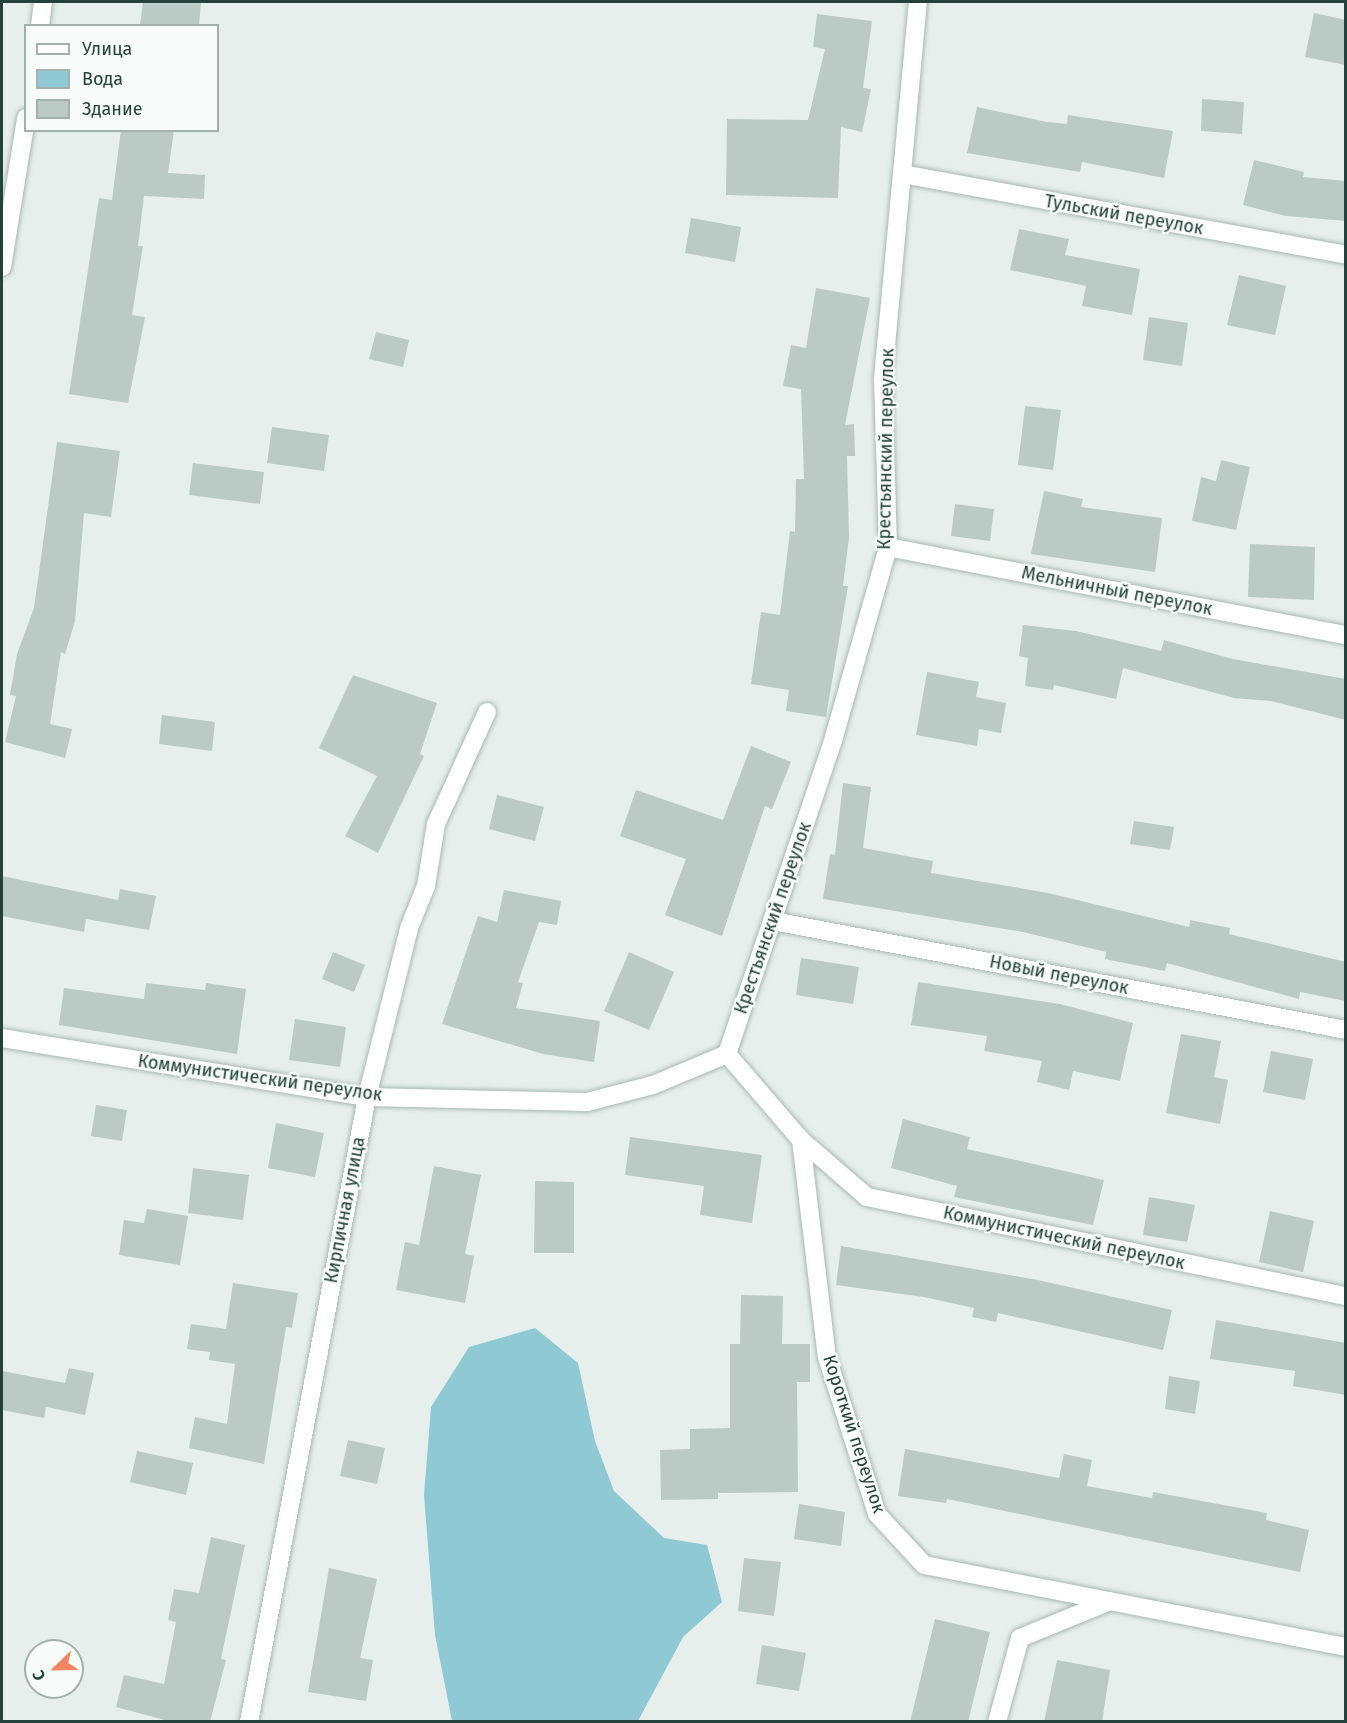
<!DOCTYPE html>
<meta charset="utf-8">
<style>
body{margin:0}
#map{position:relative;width:1347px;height:1723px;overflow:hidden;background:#e6efeb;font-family:"Fira Sans",sans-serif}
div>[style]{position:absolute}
.water>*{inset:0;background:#8ec9d4}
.building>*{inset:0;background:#bbcac4}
.roads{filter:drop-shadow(0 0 2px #a8b8b2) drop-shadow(0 0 2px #a8b8b2)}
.minor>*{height:18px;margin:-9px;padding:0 9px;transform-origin:9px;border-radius:9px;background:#fff}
span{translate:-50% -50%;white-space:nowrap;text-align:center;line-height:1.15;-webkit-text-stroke:4.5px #f7fbf9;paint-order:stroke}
.street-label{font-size:18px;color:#24423a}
.frame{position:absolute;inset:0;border:3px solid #24423a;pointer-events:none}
.legend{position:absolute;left:24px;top:24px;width:195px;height:108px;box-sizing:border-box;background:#f7fbf9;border:2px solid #a3b1ad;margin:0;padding:8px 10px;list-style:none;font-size:18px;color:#24423a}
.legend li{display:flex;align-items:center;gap:12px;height:30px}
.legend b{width:30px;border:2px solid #a3b1ad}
.north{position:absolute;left:24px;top:1639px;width:60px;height:60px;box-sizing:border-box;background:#f7fbf9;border:2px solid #a3b1ad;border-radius:50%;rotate:247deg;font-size:16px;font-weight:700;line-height:24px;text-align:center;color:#24423a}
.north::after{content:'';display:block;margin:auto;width:21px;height:27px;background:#f4845f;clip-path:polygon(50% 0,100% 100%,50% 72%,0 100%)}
</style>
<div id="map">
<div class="water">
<div style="clip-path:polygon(535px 1328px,578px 1363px,595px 1441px,614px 1491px,664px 1538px,707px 1545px,722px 1602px,683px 1637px,638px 1721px,452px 1721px,435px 1635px,424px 1495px,431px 1407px,469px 1347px)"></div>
</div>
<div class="building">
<div style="clip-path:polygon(143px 2px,201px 2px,199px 26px,140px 26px)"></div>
<div style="clip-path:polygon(1314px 13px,1346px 20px,1346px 65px,1305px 57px)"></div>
<div style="clip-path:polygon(817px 14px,872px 21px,863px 88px,871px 89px,862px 132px,841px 127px,838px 198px,726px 195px,727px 119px,808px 120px,825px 49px,813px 47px)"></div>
<div style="clip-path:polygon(1202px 99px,1244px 102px,1242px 134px,1201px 131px)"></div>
<div style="clip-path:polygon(977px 107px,1047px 122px,1067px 124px,1068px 115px,1173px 131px,1164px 178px,1082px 162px,1080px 172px,967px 153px)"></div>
<div style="clip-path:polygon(121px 130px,174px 130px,168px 173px,205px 175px,204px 199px,144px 196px,138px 246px,143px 246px,132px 315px,145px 317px,128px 403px,69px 394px,99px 198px,112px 200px)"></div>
<div style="clip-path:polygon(1254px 160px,1304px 172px,1303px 177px,1346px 181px,1346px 221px,1286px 216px,1243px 205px)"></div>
<div style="clip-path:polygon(691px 218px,741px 227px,735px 262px,685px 253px)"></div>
<div style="clip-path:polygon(1019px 229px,1069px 239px,1065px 255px,1140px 269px,1132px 315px,1082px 306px,1086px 286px,1010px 270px)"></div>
<div style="clip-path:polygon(1239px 275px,1286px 286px,1275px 335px,1227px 325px)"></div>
<div style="clip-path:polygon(816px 288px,870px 298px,845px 425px,854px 424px,855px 456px,847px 456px,849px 538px,843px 586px,848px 586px,826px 717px,786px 711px,789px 690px,751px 684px,761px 612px,780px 615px,790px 531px,795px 532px,796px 479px,804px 479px,801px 389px,783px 386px,791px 345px,806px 348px)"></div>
<div style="clip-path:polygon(1149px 317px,1188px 323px,1182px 366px,1143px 360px)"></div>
<div style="clip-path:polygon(376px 332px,409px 340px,403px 367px,369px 359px)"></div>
<div style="clip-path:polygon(1025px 406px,1061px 410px,1053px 470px,1018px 465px)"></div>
<div style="clip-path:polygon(272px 427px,329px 435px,324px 471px,267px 463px)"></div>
<div style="clip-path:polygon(57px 442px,120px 451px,111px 517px,84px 513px,75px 621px,65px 654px,61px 652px,50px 724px,72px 729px,65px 758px,5px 742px,16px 696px,10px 695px,17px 654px,34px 608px)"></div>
<div style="clip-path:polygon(1221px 460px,1250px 467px,1236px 530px,1192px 521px,1201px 477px,1216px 481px)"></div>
<div style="clip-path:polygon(193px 463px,264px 472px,260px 504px,189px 495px)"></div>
<div style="clip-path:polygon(1044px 491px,1083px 499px,1081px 507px,1162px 518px,1155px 572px,1031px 554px)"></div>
<div style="clip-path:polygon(955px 504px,994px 509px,990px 541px,951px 536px)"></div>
<div style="clip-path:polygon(1250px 544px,1315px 547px,1314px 600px,1248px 597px)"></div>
<div style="clip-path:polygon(1023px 625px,1076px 631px,1161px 651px,1164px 640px,1233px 659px,1346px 679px,1346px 720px,1271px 701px,1234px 698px,1123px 668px,1116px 699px,1054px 685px,1053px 690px,1025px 686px,1028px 658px,1019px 656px)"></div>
<div style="clip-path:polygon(927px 672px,979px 682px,976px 697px,1006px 703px,1001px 733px,979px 729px,977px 746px,916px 735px)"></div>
<div style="clip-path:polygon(353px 675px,437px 703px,420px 754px,424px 756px,378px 853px,345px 836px,377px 776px,319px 748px)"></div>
<div style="clip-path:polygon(162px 715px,215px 722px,212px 751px,159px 744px)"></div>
<div style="clip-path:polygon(751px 746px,791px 762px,772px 809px,765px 806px,722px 936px,665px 915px,686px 859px,620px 836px,636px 790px,723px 820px)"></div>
<div style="clip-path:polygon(843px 783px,871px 787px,863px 848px,933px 861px,931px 873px,1048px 893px,1189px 927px,1190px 920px,1230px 928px,1229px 934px,1346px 962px,1346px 1001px,1300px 992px,1299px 999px,1167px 963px,1165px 971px,1105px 959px,1106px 952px,1023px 932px,823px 899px,830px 854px,835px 855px)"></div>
<div style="clip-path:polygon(497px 795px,544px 807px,535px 841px,489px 829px)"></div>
<div style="clip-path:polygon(1134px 821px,1174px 827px,1170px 850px,1130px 844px)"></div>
<div style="clip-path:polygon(2px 876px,118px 900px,120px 889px,156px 896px,149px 930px,86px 919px,84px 932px,2px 916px)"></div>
<div style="clip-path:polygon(504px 890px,561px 901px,557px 925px,539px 922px,518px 982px,523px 983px,516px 1008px,600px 1021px,594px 1062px,543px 1054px,442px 1024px,478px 916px,497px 922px)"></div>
<div style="clip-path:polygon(333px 952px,365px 965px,354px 992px,322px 979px)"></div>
<div style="clip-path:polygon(629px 952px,674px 972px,649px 1030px,604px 1011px)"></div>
<div style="clip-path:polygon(801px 958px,859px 967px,853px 1004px,796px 995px)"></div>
<div style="clip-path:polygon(918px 982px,1060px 1004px,1133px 1023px,1120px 1081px,1073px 1071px,1069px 1090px,1037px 1082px,1042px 1061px,984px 1051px,987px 1036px,911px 1025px)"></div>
<div style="clip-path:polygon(146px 983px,205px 990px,206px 983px,246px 989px,237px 1054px,59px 1025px,64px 988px,144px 999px)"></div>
<div style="clip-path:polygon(295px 1019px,346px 1027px,340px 1067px,289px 1060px)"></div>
<div style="clip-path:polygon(1181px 1034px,1221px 1041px,1214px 1077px,1228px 1080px,1220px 1124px,1166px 1113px)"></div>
<div style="clip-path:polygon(1271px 1051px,1313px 1059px,1305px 1100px,1263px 1092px)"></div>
<div style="clip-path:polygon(96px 1105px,127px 1110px,122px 1141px,91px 1136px)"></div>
<div style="clip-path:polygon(903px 1119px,970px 1137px,967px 1149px,1104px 1180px,1093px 1225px,954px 1197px,957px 1186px,891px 1168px)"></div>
<div style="clip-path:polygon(276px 1123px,324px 1133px,315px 1177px,268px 1168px)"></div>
<div style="clip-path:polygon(630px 1137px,762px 1155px,752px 1223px,700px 1215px,704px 1186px,625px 1175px)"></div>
<div style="clip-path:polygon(434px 1166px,481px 1175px,465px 1254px,474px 1256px,465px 1303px,396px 1290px,405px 1242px,419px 1245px)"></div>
<div style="clip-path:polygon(193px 1168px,249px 1175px,243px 1220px,188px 1213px)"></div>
<div style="clip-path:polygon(535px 1181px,574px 1182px,574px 1253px,534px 1253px)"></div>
<div style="clip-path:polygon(1149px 1197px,1195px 1205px,1187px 1242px,1143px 1235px)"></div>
<div style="clip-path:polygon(147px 1209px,188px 1216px,180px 1265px,119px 1255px,124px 1220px,144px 1223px)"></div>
<div style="clip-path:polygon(1270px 1211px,1314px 1221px,1303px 1272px,1259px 1262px)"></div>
<div style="clip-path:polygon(841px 1246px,1038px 1280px,1172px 1310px,1163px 1350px,998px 1313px,996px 1322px,972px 1317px,974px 1308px,924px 1297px,836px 1285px)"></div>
<div style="clip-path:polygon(233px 1283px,298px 1293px,292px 1328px,286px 1327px,264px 1464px,189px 1448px,195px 1417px,227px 1424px,235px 1364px,209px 1360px,210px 1352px,187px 1349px,191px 1324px,226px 1329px)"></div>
<div style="clip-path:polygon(741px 1295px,783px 1296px,782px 1344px,810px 1344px,810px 1382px,797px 1382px,798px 1492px,718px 1493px,718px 1499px,661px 1500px,660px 1450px,690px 1449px,690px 1429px,730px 1428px,730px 1344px,740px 1344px)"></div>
<div style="clip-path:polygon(1216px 1320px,1346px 1343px,1346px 1395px,1293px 1386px,1295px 1371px,1210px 1359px)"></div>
<div style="clip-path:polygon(69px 1368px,94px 1373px,85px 1415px,46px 1407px,44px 1418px,2px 1410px,2px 1371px,65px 1383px)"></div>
<div style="clip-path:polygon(1169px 1376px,1200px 1381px,1195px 1414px,1165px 1409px)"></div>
<div style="clip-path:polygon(348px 1440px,385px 1448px,377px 1484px,340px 1476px)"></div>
<div style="clip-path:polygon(905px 1449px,1059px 1478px,1064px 1454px,1092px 1460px,1087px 1486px,1152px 1498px,1153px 1492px,1267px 1513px,1266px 1520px,1309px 1530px,1300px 1572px,947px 1499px,946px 1503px,898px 1496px)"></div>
<div style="clip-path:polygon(137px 1451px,193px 1463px,186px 1495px,130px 1482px)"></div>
<div style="clip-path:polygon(799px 1504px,845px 1512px,841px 1546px,794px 1539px)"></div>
<div style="clip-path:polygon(211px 1537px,245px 1545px,221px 1659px,226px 1660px,210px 1722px,172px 1722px,116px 1707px,124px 1675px,164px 1684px,176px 1622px,168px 1620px,174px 1589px,199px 1593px)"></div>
<div style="clip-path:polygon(744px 1558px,781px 1562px,774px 1616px,738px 1611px)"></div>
<div style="clip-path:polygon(329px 1568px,377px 1579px,360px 1658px,373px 1660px,366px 1701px,308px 1692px)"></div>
<div style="clip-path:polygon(935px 1619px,990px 1632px,968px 1722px,910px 1722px)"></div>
<div style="clip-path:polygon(762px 1645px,806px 1653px,799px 1691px,756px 1684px)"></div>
<div style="clip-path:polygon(1057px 1660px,1110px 1670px,1102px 1722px,1044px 1722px)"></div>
</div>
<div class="roads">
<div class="minor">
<div style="left:40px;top:26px;width:24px;rotate:-83deg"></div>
<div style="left:902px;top:174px;width:451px;rotate:10.3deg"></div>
<div style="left:2px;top:267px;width:151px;rotate:-80.8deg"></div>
<div style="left:888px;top:547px;width:466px;rotate:10.9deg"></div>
<div style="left:773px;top:921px;width:583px;rotate:10.77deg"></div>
<div style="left:2px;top:1038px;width:370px;rotate:9.2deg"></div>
<div style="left:367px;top:1097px;width:220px;rotate:1.3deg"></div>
<div style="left:587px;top:1102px;width:68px;rotate:-14.4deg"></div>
<div style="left:653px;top:1085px;width:80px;rotate:-22.7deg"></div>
<div style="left:727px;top:1054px;width:335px;rotate:-71.3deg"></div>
<div style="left:834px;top:737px;width:198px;rotate:-74.1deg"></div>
<div style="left:888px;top:547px;width:169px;rotate:-91.7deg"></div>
<div style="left:883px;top:378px;width:378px;rotate:-84.7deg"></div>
<div style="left:727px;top:1054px;width:113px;rotate:49.3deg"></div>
<div style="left:801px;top:1140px;width:219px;rotate:83.2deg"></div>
<div style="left:827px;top:1357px;width:165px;rotate:72.3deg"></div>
<div style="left:877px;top:1514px;width:69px;rotate:47.3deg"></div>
<div style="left:924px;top:1565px;width:430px;rotate:11deg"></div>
<div style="left:801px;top:1140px;width:87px;rotate:40.8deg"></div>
<div style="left:867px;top:1197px;width:489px;rotate:11.7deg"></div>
<div style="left:249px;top:1722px;width:636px;rotate:-79.31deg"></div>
<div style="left:367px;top:1097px;width:174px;rotate:-76deg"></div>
<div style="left:409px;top:928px;width:45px;rotate:-68deg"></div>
<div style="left:426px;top:886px;width:63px;rotate:-80.8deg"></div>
<div style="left:436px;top:824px;width:123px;rotate:-65.5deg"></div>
<div style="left:997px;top:1722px;width:87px;rotate:-74.7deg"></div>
<div style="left:1020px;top:1638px;width:97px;rotate:-22.3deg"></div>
</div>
</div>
<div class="street-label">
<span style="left:1124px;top:215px;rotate:10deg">Тульский переулок</span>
<span style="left:886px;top:449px;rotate:-89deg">Крестьянский переулок</span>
<span style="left:1117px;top:591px;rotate:11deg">Мельничный переулок</span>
<span style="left:773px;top:918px;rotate:-71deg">Крестьянский переулок</span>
<span style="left:1059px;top:975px;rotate:11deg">Новый переулок</span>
<span style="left:260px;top:1078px;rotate:8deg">Коммунистический переулок</span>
<span style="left:345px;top:1210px;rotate:-79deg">Кирпичная улица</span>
<span style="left:1064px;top:1238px;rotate:12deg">Коммунистический переулок</span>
<span style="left:854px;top:1434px;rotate:72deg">Короткий переулок</span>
</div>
<div class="frame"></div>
<ul class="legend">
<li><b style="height:8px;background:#fff"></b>Улица</li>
<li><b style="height:16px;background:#8ec9d4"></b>Вода</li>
<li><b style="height:16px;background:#bbcac4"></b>Здание</li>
</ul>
<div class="north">С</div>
</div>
